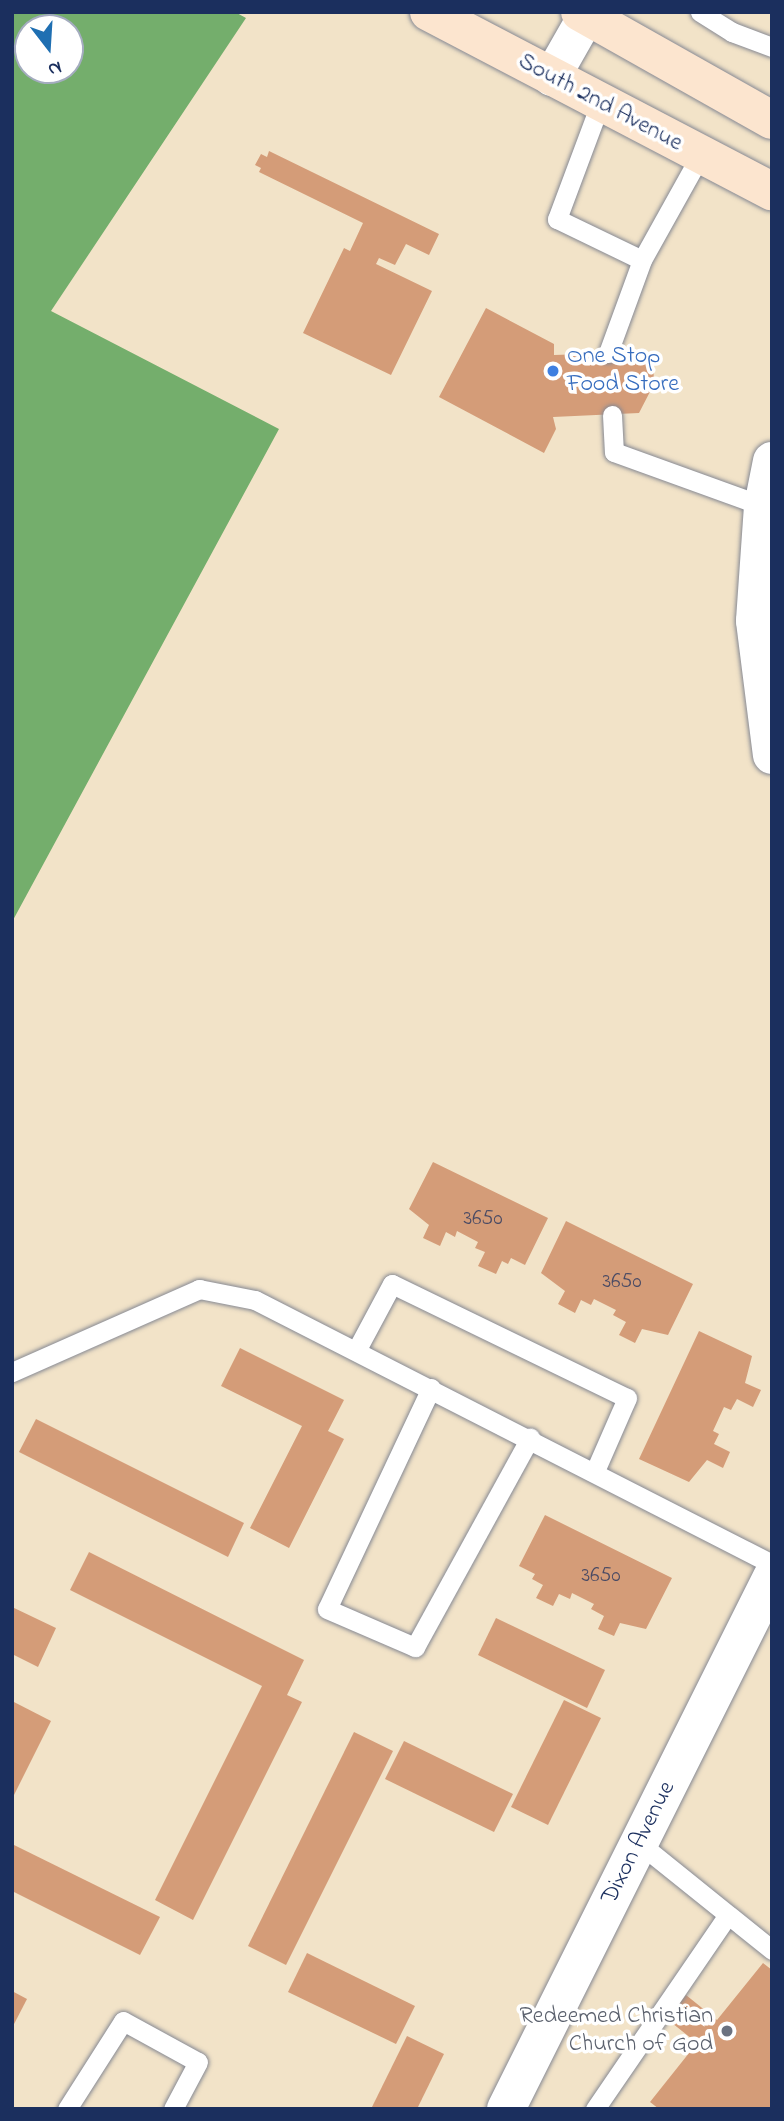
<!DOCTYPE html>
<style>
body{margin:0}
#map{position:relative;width:784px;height:2121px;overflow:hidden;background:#f2e3c8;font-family:"Indie Flower",sans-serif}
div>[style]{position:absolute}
.forest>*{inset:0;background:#74ae6c}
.building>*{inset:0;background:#d49c78}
.roads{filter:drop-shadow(0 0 2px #868993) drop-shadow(0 0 2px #868993)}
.service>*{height:19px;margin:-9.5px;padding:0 9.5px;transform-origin:9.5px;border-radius:9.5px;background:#fff}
.minor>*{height:37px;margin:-18.5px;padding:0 18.5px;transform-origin:18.5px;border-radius:18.5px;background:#fff}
.tertiary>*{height:38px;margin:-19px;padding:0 19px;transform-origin:19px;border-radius:19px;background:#fff}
.secondary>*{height:38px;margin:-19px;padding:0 19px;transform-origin:19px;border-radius:19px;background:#fce5cf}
.dots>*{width:19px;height:19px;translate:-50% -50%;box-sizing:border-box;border:4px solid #fff;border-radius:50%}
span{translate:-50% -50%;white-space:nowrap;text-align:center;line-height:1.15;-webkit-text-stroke:7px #fff;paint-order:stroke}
.number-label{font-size:21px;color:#494a64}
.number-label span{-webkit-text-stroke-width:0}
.street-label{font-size:24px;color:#1b2f5e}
.shop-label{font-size:24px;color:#366cbe}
.left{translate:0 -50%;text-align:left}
.worship-label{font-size:24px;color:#5b616d}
.right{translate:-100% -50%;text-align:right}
.frame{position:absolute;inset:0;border:14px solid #1b2f5e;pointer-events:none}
.north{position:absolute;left:14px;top:14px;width:70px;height:70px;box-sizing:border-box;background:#fff;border:2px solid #a4acbf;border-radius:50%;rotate:163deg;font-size:19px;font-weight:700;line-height:28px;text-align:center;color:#1b2f5e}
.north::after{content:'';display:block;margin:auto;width:24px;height:32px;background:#1f6fb2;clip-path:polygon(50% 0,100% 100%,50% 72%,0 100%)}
</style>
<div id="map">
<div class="forest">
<div style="clip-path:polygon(evenodd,12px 12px,235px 12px,246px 18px,51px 311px,279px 429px,12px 922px,12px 12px,28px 28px,70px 28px,70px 70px,28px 70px,28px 28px)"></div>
</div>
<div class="building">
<div style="clip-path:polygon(269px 151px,439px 234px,429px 255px,406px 244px,395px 265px,379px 258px,376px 264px,432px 291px,391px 375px,303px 333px,344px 248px,350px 251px,363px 223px,259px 172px,261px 168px,255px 165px,261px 154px,267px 157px)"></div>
<div style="clip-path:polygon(486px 308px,554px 344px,554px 355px,644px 352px,653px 357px,654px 384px,639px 413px,553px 417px,556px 429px,544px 453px,439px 397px)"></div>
<div style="clip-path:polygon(433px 1162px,548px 1218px,525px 1265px,511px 1258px,508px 1264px,502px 1261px,496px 1274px,478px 1266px,485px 1252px,475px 1248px,478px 1242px,457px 1231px,455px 1237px,446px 1232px,440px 1246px,423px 1238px,429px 1225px,409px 1209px)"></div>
<div style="clip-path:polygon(566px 1221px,693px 1284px,668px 1335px,642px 1329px,635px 1343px,619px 1335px,626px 1322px,613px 1315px,616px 1310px,594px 1299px,591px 1305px,581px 1300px,575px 1313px,558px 1304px,565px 1291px,541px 1273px)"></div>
<div style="clip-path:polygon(699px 1331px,752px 1356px,745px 1383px,761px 1390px,753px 1407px,737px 1399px,731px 1410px,724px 1407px,713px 1431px,719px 1434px,714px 1444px,730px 1452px,723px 1468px,707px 1460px,689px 1482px,639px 1459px)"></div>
<div style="clip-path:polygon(240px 1348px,344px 1400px,328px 1431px,344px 1439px,289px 1548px,250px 1528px,302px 1426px,221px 1386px)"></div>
<div style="clip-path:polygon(36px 1419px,244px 1523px,228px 1557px,19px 1452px)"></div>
<div style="clip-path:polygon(545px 1515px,672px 1578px,646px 1629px,620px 1623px,614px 1636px,598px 1629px,604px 1616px,591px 1609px,594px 1604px,572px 1593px,570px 1599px,559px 1594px,553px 1606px,536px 1598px,543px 1585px,532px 1579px,535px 1574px,519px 1566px)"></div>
<div style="clip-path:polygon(89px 1552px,304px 1660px,287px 1695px,302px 1702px,193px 1920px,155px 1900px,262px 1686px,70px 1590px)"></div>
<div style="clip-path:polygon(12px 1607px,56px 1628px,38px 1667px,12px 1654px)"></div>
<div style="clip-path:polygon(496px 1618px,605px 1670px,587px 1708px,478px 1655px)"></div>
<div style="clip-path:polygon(564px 1700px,601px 1718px,548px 1825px,511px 1807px)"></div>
<div style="clip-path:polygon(12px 1701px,51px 1721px,12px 1799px)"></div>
<div style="clip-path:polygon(354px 1732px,393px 1751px,286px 1965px,248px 1946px)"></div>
<div style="clip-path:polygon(404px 1741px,513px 1794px,494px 1832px,385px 1779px)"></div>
<div style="clip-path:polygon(12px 1844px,160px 1917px,140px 1955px,12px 1891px)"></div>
<div style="clip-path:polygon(307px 1953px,415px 2006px,396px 2044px,288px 1992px)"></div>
<div style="clip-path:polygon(763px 1963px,772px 1970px,772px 2109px,659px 2109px,650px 2102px,697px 2043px,667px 2019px,686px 1995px,717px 2020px)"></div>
<div style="clip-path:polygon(12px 1991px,27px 1999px,12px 2028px)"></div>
<div style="clip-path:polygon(407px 2036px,444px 2054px,417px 2109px,371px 2109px)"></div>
</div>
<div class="roads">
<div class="service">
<div style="left:700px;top:12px;width:38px;rotate:32deg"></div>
<div style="left:732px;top:32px;width:43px;rotate:20.6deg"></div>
<div style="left:600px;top:104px;width:123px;rotate:110.5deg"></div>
<div style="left:557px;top:219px;width:94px;rotate:25.8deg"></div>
<div style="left:642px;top:260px;width:119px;rotate:-60.9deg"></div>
<div style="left:608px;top:353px;width:99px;rotate:-69.9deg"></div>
<div style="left:612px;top:415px;width:37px;rotate:87deg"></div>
<div style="left:614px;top:452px;width:158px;rotate:19.9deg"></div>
<div style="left:356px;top:1351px;width:76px;rotate:-61.8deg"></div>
<div style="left:392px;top:1284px;width:261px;rotate:25.9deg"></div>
<div style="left:627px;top:1398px;width:80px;rotate:113.7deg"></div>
<div style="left:12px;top:1372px;width:205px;rotate:-23.9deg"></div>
<div style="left:199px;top:1289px;width:57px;rotate:11.1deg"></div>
<div style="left:255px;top:1300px;width:581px;rotate:27.05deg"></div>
<div style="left:431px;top:1388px;width:244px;rotate:115.2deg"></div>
<div style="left:327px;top:1609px;width:96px;rotate:23.4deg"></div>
<div style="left:415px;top:1647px;width:239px;rotate:-61.2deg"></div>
<div style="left:639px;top:1843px;width:171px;rotate:38.8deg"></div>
<div style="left:67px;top:2109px;width:104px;rotate:-57.5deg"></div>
<div style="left:123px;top:2021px;width:85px;rotate:28.7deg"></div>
<div style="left:198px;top:2062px;width:53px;rotate:118deg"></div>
<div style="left:595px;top:2109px;width:235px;rotate:-55.6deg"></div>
</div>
<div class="minor">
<div style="left:551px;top:77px;width:75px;rotate:-60.4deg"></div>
</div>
<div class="tertiary">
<div style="left:772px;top:461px;width:46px;rotate:101.3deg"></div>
<div style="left:763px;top:506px;width:115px;rotate:94deg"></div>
<div style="left:755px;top:621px;width:135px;rotate:82.8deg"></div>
<div style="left:506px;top:2109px;width:595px;rotate:-63.43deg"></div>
</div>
<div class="secondary">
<div style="left:429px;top:12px;width:387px;rotate:27.6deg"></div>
<div style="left:580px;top:12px;width:220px;rotate:29.4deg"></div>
</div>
</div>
<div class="dots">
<div style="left:553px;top:371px;background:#3f7fe0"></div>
<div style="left:727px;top:2031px;background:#6b7280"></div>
</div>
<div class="number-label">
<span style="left:483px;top:1219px">3650</span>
<span style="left:622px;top:1282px">3650</span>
<span style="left:601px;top:1576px">3650</span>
</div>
<div class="street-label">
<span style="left:600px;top:103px;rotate:28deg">South 2nd Avenue</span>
<span style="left:639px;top:1843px;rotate:-63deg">Dixon Avenue</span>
</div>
<div class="shop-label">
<span class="left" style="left:567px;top:371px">One Stop<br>Food Store</span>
</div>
<div class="worship-label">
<span class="right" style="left:713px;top:2031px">Redeemed Christian<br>Church of God</span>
</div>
<div class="frame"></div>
<div class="north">N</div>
</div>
